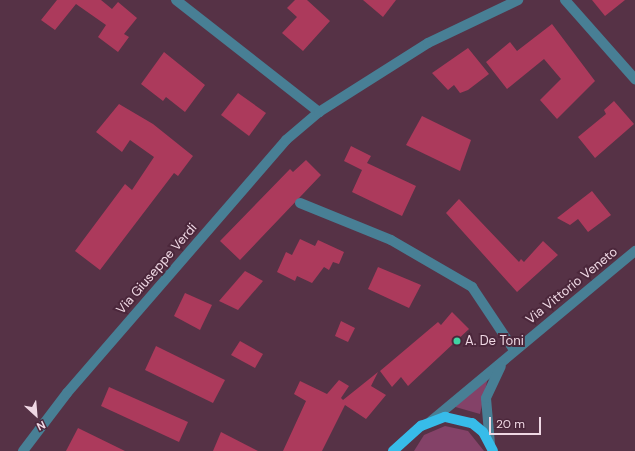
<!DOCTYPE html>
<style>
body{margin:0}
#map{position:relative;width:635px;height:451px;overflow:hidden;background:#563246;font-family:"DM Sans",sans-serif}
div>[style]{position:absolute}
.green>*{inset:0;background:#844268}
.building>*{inset:0;background:#ac3a5c}
.minor>*{height:10px;margin:-5px;padding:0 5px;transform-origin:5px;border-radius:5px;background:#487f95}
.major>*{height:10px;margin:-5px;padding:0 5px;transform-origin:5px;border-radius:5px;background:#37bce9}
.dots>*{width:11px;height:11px;translate:-50% -50%;box-sizing:border-box;border:2px solid #4b273b;border-radius:50%}
span{translate:-50% -50%;white-space:nowrap;text-align:center;line-height:1.15;-webkit-text-stroke:4px #4b273b;paint-order:stroke}
.street-label{font-size:13px;color:#efd8e4}
.poi-label{font-size:13px;color:#efd8e4}
.left{translate:0 -50%;text-align:left}
.north{position:absolute;left:16px;top:395px;width:40px;height:40px;-webkit-text-stroke:3px #4b273b;paint-order:stroke;rotate:154deg;font-size:11px;font-weight:700;line-height:16px;text-align:center;color:#efd8e4}
.north::after{content:'';display:block;margin:auto;width:14px;height:18px;background:#efd8e4;clip-path:polygon(50% 0,100% 100%,50% 72%,0 100%)}
.scale{position:absolute;left:489px;top:417px;width:52px;height:18px;box-sizing:border-box;border:2px solid #efd8e4;border-top:0;padding-left:5px;font-size:12px;line-height:14px;white-space:nowrap;color:#efd8e4;-webkit-text-stroke:3px #4b273b;paint-order:stroke}
</style>
<div id="map">
<div class="green">
<div style="clip-path:polygon(488px 377px,480px 414px,452px 406px)"></div>
<div style="clip-path:polygon(445px 426px,468px 431px,484px 451px,414px 451px,424px 435px)"></div>
</div>
<div class="building">
<div style="clip-path:polygon(57px 0,101px 0,112px 9px,118px 2px,137px 18px,124px 34px,129px 37px,118px 52px,98px 37px,106px 25px,76px 4px,55px 30px,41px 20px)"></div>
<div style="clip-path:polygon(295px 0,307px 0,330px 21px,303px 51px,282px 33px,297px 17px,287px 8px)"></div>
<div style="clip-path:polygon(363px 0,396px 0,383px 17px)"></div>
<div style="clip-path:polygon(592px 0,625px 0,605px 16px)"></div>
<div style="clip-path:polygon(552px 24px,595px 81px,557px 119px,540px 100px,561px 79px,544px 59px,507px 89px,486px 62px,510px 42px,517px 51px)"></div>
<div style="clip-path:polygon(468px 48px,489px 74px,468px 90px,460px 93px,454px 85px,448px 90px,432px 73px)"></div>
<div style="clip-path:polygon(164px 52px,205px 85px,185px 112px,166px 97px,163px 101px,141px 84px)"></div>
<div style="clip-path:polygon(238px 93px,266px 113px,249px 136px,221px 115px)"></div>
<div style="clip-path:polygon(614px 101px,634px 124px,595px 158px,578px 137px,606px 114px,604px 110px)"></div>
<div style="clip-path:polygon(119px 104px,153px 124px,193px 156px,178px 176px,174px 173px,100px 270px,75px 251px,125px 184px,132px 190px,154px 157px,130px 140px,122px 152px,96px 132px)"></div>
<div style="clip-path:polygon(422px 116px,471px 140px,460px 171px,406px 145px)"></div>
<div style="clip-path:polygon(351px 146px,371px 156px,367px 163px,416px 186px,402px 216px,352px 192px,362px 170px,344px 161px)"></div>
<div style="clip-path:polygon(306px 160px,321px 175px,240px 260px,220px 241px,290px 169px,293px 172px)"></div>
<div style="clip-path:polygon(592px 191px,611px 215px,588px 232px,578px 219px,570px 225px,557px 218px)"></div>
<div style="clip-path:polygon(459px 199px,519px 262px,521px 259px,524px 262px,543px 241px,558px 255px,517px 292px,446px 213px)"></div>
<div style="clip-path:polygon(300px 239px,315px 246px,318px 240px,344px 252px,339px 264px,333px 262px,329px 270px,324px 267px,312px 283px,297px 276px,295px 281px,277px 272px,286px 252px,292px 255px)"></div>
<div style="clip-path:polygon(378px 267px,421px 285px,409px 308px,368px 289px)"></div>
<div style="clip-path:polygon(245px 271px,263px 281px,238px 310px,219px 301px)"></div>
<div style="clip-path:polygon(185px 293px,212px 305px,200px 330px,174px 316px)"></div>
<div style="clip-path:polygon(452px 312px,469px 329px,408px 386px,401px 377px,392px 387px,380px 371px,438px 322px,441px 325px)"></div>
<div style="clip-path:polygon(341px 321px,355px 328px,348px 342px,335px 336px)"></div>
<div style="clip-path:polygon(240px 341px,263px 354px,255px 368px,231px 355px)"></div>
<div style="clip-path:polygon(156px 346px,225px 380px,213px 403px,145px 370px)"></div>
<div style="clip-path:polygon(378px 372px,371px 386px,386px 395px,366px 419px,345px 405px,322px 451px,283px 451px,306px 401px,294px 394px,300px 381px,327px 394px,339px 380px,349px 386px,341px 398px,343px 400px)"></div>
<div style="clip-path:polygon(109px 387px,188px 422px,179px 442px,101px 406px)"></div>
<div style="clip-path:polygon(78px 428px,125px 451px,66px 451px)"></div>
<div style="clip-path:polygon(221px 432px,258px 451px,213px 451px)"></div>
</div>
<div class="minor">
<div style="left:176px;top:0;width:182px;rotate:38.1deg"></div>
<div style="left:565px;top:0;width:106px;rotate:48.5deg"></div>
<div style="left:300px;top:203px;width:98px;rotate:22.1deg"></div>
<div style="left:391px;top:240px;width:94px;rotate:30.1deg"></div>
<div style="left:472px;top:287px;width:76px;rotate:56.3deg"></div>
<div style="left:431px;top:421px;width:266px;rotate:-39.8deg"></div>
<div style="left:490px;top:444px;width:46px;rotate:-95deg"></div>
<div style="left:486px;top:398px;width:35px;rotate:-65deg"></div>
<div style="left:23px;top:451px;width:73px;rotate:-52.8deg"></div>
<div style="left:67px;top:393px;width:335px;rotate:-49.1deg"></div>
<div style="left:286px;top:140px;width:43px;rotate:-40.3deg"></div>
<div style="left:319px;top:112px;width:129px;rotate:-32.3deg"></div>
<div style="left:428px;top:43px;width:100px;rotate:-25.5deg"></div>
</div>
<div class="major">
<div style="left:393px;top:451px;width:38px;rotate:-42deg"></div>
<div style="left:421px;top:426px;width:26px;rotate:-21deg"></div>
<div style="left:445px;top:417px;width:28px;rotate:13deg"></div>
<div style="left:472px;top:423px;width:14px;rotate:39deg"></div>
<div style="left:483px;top:432px;width:21px;rotate:62deg"></div>
</div>
<div class="dots">
<div style="left:457px;top:341px;background:#40d4a2"></div>
</div>
<div class="street-label">
<span style="left:157px;top:269px;rotate:-49deg">Via Giuseppe Verdi</span>
<span style="left:572px;top:286px;rotate:-39deg">Via Vittorio Veneto</span>
</div>
<div class="poi-label">
<span class="left" style="left:465px;top:341px">A. De Toni</span>
</div>
<div class="north">N</div>
<div class="scale">20 m</div>
</div>
